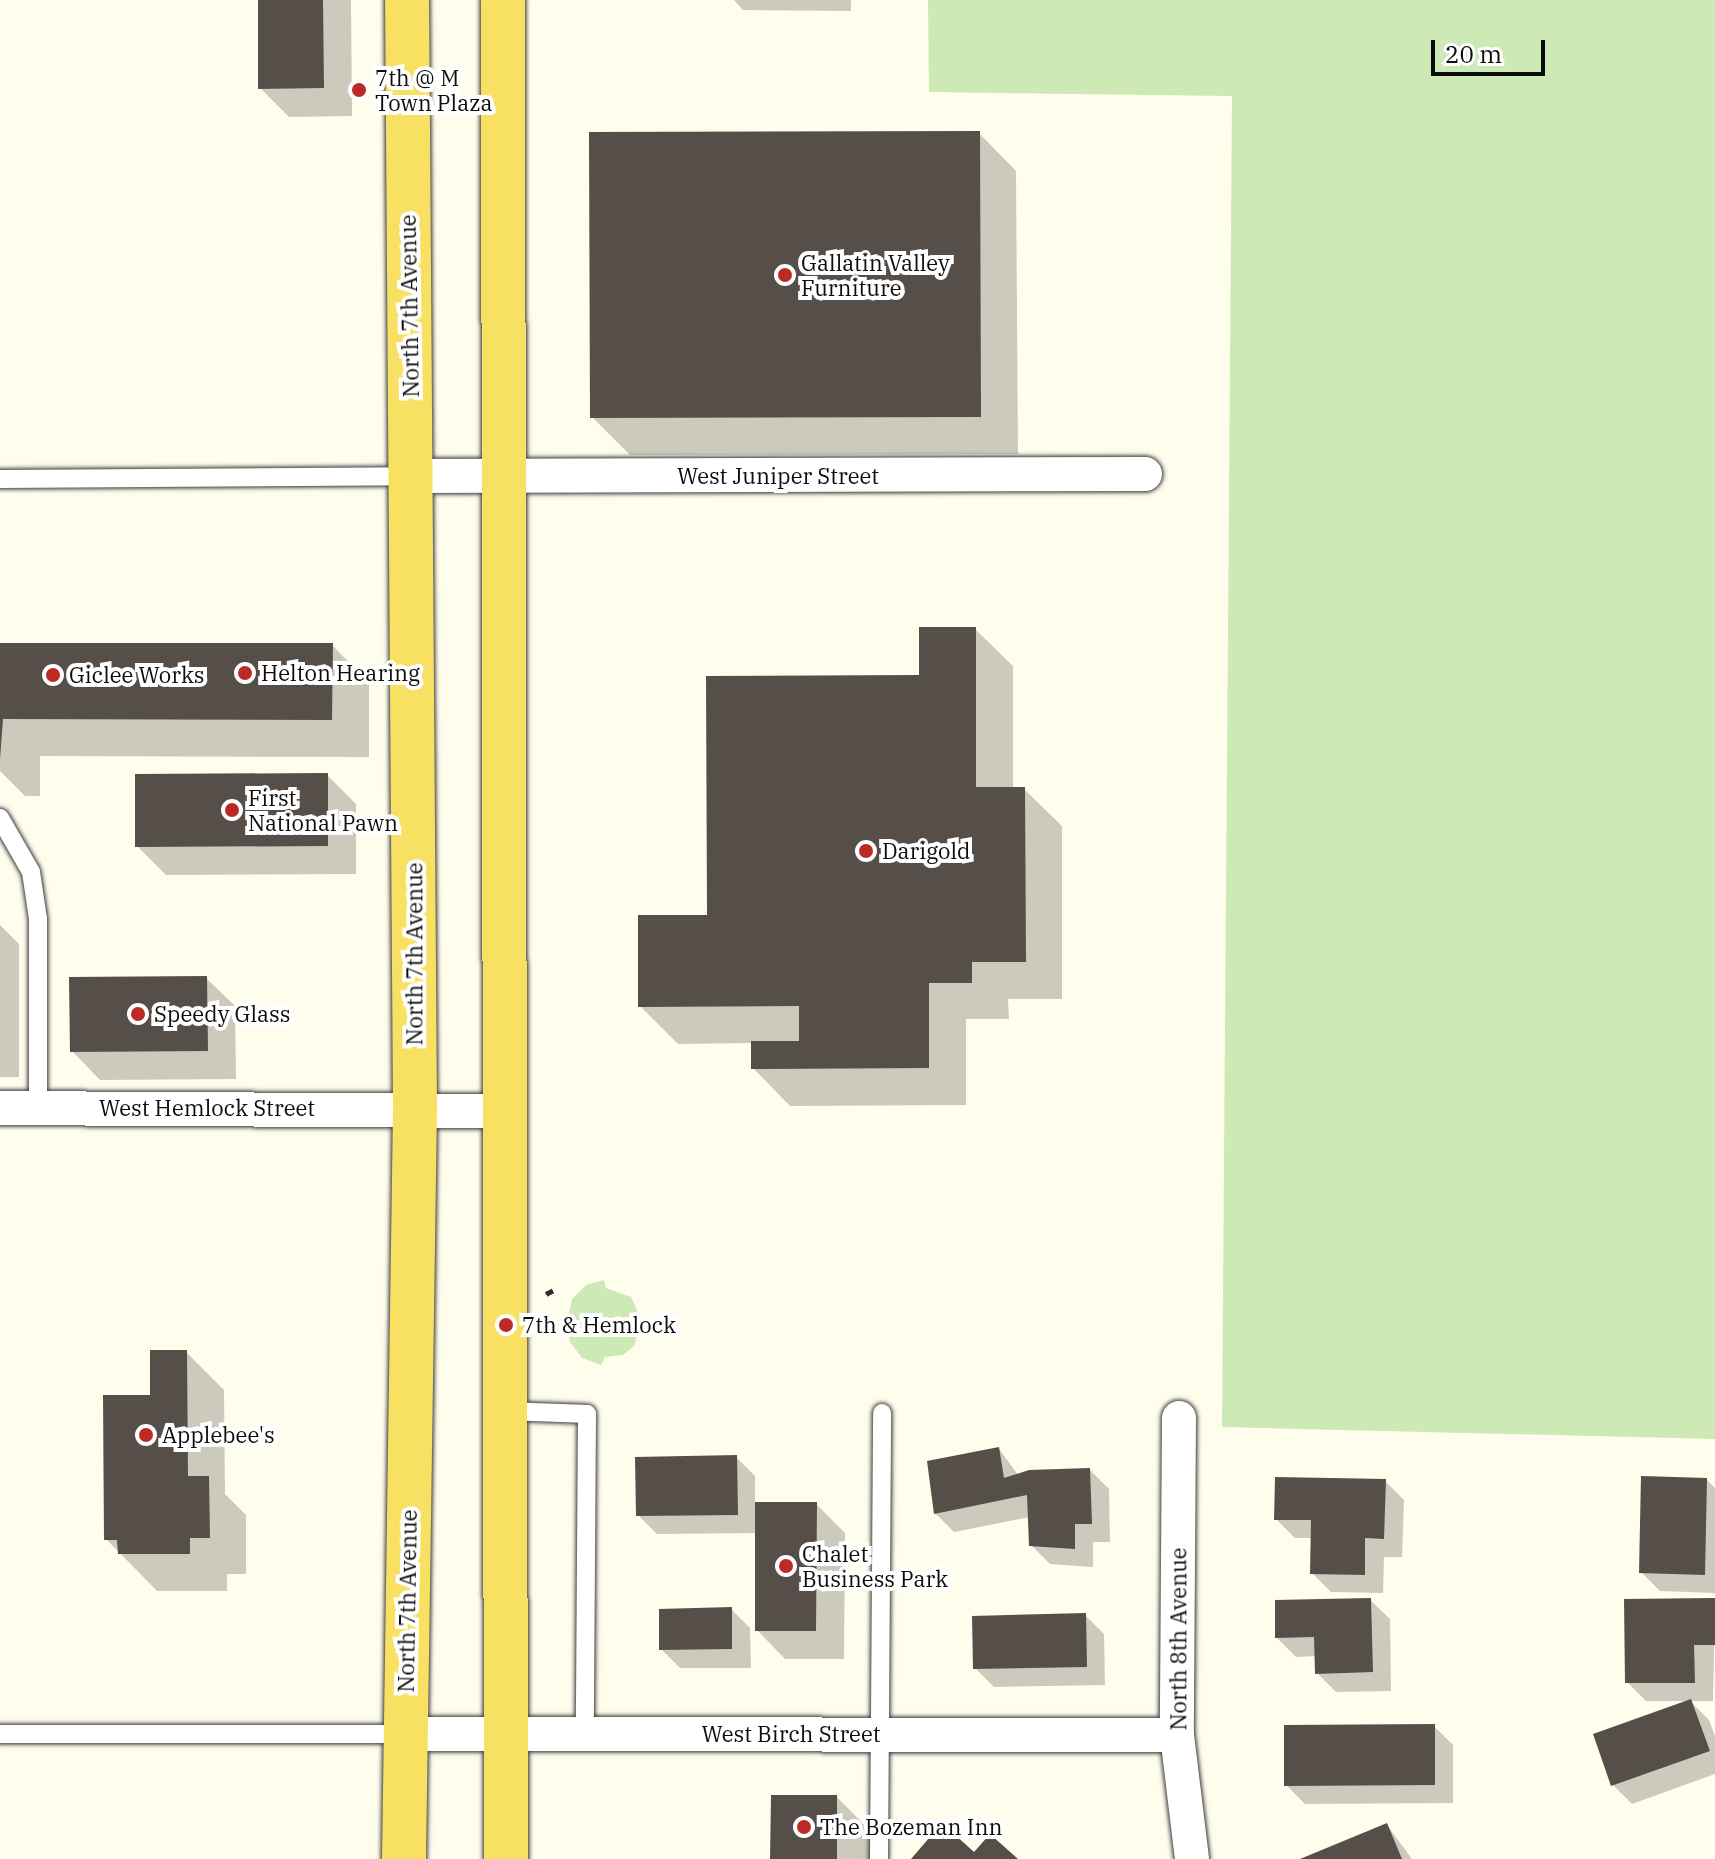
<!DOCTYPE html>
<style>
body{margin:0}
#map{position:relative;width:1715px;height:1859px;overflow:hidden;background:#fffdec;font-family:"IBM Plex Serif",serif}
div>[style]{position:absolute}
.green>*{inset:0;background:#cce9b6}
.shadow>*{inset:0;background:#0003}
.building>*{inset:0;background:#554e49}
.path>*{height:5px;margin-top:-2.5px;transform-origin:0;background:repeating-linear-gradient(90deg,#2e2e2e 0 8px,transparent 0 12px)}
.roads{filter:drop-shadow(0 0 2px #3f3f3f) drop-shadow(0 0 2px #3f3f3f)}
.service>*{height:18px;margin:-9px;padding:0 9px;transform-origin:9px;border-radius:9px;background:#fff}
.minor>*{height:34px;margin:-17px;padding:0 17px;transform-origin:17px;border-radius:17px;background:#fff}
.primary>*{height:44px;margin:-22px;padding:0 22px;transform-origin:22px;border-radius:22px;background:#f8e063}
.dots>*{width:22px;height:22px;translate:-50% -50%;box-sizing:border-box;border:4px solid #fff;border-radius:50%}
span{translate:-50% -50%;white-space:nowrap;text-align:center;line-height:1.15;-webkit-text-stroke:8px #fff;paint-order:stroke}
.poi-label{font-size:22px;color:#0c0c0c}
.left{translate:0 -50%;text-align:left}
.street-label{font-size:22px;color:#0c0c0c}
.scale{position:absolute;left:1431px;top:40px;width:114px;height:36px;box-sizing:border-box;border:4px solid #0c0c0c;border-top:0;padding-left:10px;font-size:24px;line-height:28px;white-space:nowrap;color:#0c0c0c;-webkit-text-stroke:6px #fff;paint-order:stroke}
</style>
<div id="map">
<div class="green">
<div style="clip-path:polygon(928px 0,1715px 0,1715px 1439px,1222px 1427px,1232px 96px,929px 92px)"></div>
<div style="clip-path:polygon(604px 1280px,606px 1288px,631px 1297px,642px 1320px,634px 1346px,623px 1355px,605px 1357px,601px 1365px,582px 1358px,570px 1342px,566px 1325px,572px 1299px,586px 1285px)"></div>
</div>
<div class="shadow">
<div style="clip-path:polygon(260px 0,351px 0,352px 116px,289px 117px,260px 88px)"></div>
<div style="clip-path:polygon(734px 0,851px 0,851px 11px,743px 10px)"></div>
<div style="clip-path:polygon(979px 133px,1016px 171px,1018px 454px,630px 455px,592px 417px)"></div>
<div style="clip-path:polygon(975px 629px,1013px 666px,1013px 789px,1024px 789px,1062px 826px,1062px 999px,1008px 999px,1009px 1019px,966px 1019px,966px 1105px,790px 1106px,753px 1068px,753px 1043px,678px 1044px,640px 1006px,709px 917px,921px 677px)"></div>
<div style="clip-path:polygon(0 645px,332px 645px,369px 683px,369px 757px,40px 756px,40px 796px,25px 796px,0 771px)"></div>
<div style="clip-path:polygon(327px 775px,356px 804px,356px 874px,166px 875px,137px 846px)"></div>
<div style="clip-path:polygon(0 925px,19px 944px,19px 1077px,0 1077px)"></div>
<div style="clip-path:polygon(206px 978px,235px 1006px,236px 1079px,100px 1080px,72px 1051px)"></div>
<div style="clip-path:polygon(186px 1352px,224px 1390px,225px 1494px,246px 1515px,246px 1574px,227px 1574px,227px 1591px,157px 1591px,106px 1539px,152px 1397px)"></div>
<div style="clip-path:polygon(999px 1449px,1019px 1476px,1090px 1470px,1109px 1489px,1110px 1542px,1093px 1542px,1093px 1567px,1050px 1564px,1031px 1545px,1030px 1517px,954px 1532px,935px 1513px)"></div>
<div style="clip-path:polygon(736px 1457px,755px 1476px,755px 1504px,816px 1504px,845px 1533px,844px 1659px,785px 1659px,757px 1630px,757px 1533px,657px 1534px,638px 1515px)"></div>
<div style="clip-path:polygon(1707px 1480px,1715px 1488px,1715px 1593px,1660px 1591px,1641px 1572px)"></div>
<div style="clip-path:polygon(1385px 1481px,1404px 1500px,1402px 1557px,1384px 1557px,1383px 1593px,1331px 1592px,1312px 1573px,1313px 1538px,1295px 1538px,1276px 1519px)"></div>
<div style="clip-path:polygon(1370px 1600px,1390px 1619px,1391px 1691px,1336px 1692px,1317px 1673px,1317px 1656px,1296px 1657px,1277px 1638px)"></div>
<div style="clip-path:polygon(1715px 1600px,1713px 1701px,1690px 1701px,1709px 1720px,1715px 1736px,1715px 1774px,1632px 1804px,1613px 1785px,1690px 1701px,1646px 1701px,1627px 1682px)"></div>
<div style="clip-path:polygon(731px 1609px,750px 1628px,751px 1668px,680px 1668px,661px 1649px)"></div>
<div style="clip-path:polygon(1085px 1615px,1104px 1634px,1105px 1685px,994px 1687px,975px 1668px)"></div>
<div style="clip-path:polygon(1434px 1726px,1453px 1745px,1453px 1803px,1305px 1804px,1286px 1785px)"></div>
<div style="clip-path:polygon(837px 1797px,874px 1835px,874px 1859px,772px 1859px)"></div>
<div style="clip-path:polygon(1387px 1825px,1412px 1859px,1305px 1859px)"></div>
</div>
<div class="building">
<div style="clip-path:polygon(258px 0,323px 0,324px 88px,258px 89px)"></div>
<div style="clip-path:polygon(980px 131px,981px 417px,590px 418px,589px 132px)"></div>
<div style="clip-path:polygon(919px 627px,976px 627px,976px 787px,1025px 787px,1026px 962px,972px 962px,972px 983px,929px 983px,929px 1068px,751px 1069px,751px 1041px,799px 1041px,799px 1006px,638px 1007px,638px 915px,707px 915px,706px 676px,919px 675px)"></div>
<div style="clip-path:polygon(0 643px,333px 643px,332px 720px,3px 719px,0 759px)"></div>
<div style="clip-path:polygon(328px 773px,328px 846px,135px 847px,135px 774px)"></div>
<div style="clip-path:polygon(207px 976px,208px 1051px,70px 1052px,69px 977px)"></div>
<div style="clip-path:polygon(150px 1350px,187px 1350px,188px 1476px,209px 1476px,210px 1538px,190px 1538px,190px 1554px,118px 1554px,117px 1540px,104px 1540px,103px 1395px,150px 1395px)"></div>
<div style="clip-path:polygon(999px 1447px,1004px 1478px,1029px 1470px,1090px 1468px,1092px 1524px,1075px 1524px,1075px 1549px,1029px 1546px,1027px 1495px,934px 1514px,927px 1461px)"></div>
<div style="clip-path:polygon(737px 1455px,738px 1515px,636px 1516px,635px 1457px)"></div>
<div style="clip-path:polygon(1641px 1476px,1707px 1478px,1705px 1575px,1639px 1573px)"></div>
<div style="clip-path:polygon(1275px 1477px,1386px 1479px,1384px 1539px,1365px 1538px,1365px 1575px,1310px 1574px,1311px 1520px,1274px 1520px)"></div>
<div style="clip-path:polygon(755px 1502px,817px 1502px,816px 1631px,755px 1631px)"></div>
<div style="clip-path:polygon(1371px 1598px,1373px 1672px,1315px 1674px,1314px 1637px,1275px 1638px,1275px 1600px)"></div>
<div style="clip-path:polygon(1715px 1598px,1715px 1645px,1694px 1645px,1695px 1683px,1625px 1683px,1624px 1599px)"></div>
<div style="clip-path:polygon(732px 1607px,732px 1649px,659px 1650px,659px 1609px)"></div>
<div style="clip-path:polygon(1086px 1613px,1087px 1667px,973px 1669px,972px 1616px)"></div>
<div style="clip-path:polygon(1691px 1699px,1710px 1751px,1611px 1786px,1593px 1734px)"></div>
<div style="clip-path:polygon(1435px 1724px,1435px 1785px,1284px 1786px,1284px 1725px)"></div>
<div style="clip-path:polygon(771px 1795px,837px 1795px,837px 1859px,770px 1859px)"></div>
<div style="clip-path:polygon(942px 1823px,974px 1852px,990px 1834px,1018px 1859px,911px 1859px)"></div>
<div style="clip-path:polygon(1387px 1823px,1402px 1859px,1300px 1859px)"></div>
</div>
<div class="path">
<div style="left:546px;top:1294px;width:11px;rotate:-27deg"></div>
</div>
<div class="roads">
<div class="service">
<div style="left:0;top:479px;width:411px;rotate:-0.4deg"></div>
<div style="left:0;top:818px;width:62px;rotate:60.1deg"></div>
<div style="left:31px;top:872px;width:48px;rotate:81.5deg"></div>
<div style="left:38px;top:919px;width:189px;rotate:90deg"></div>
<div style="left:506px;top:1411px;width:81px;rotate:2.1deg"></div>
<div style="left:587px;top:1414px;width:320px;rotate:90.4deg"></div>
<div style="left:0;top:1734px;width:405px"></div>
<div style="left:879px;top:1859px;width:446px;rotate:-89.6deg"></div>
</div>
<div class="minor">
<div style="left:411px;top:476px;width:734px;rotate:-0.16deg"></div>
<div style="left:0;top:1108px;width:505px;rotate:0.34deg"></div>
<div style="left:1179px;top:1418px;width:317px;rotate:90.4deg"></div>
<div style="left:1177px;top:1735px;width:125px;rotate:83.1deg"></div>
<div style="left:405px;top:1734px;width:772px;rotate:0.07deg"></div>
</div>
<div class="primary">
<div style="left:503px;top:0;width:1859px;rotate:89.91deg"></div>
<div style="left:404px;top:1859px;width:751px;rotate:-89.16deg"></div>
<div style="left:415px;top:1108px;width:1108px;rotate:-90.41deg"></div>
</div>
</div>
<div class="dots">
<div style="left:359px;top:90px;background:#bc2a25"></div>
<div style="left:785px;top:275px;background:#bc2a25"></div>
<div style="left:245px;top:673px;background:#bc2a25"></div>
<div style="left:53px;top:675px;background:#bc2a25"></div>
<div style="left:232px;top:810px;background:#bc2a25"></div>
<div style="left:866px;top:851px;background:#bc2a25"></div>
<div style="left:138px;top:1014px;background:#bc2a25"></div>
<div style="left:506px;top:1325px;background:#bc2a25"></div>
<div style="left:146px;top:1435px;background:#bc2a25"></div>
<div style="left:786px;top:1566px;background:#bc2a25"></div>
<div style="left:804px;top:1827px;background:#bc2a25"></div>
</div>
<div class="poi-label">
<span class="left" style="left:375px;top:90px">7th @ M<br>Town Plaza</span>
<span class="left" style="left:801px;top:275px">Gallatin Valley<br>Furniture</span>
<span class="left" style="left:261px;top:673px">Helton Hearing</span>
<span class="left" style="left:69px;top:675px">Giclee Works</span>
<span class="left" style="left:248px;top:810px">First<br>National Pawn</span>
<span class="left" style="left:882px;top:851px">Darigold</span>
<span class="left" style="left:154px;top:1014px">Speedy Glass</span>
<span class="left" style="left:522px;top:1325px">7th &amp; Hemlock</span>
<span class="left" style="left:162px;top:1435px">Applebee's</span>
<span class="left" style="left:802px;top:1566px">Chalet<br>Business Park</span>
<span class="left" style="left:820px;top:1827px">The Bozeman Inn</span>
</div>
<div class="street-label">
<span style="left:409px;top:306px;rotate:-91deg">North 7th Avenue</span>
<span style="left:778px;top:476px">West Juniper Street</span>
<span style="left:414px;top:954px;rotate:-90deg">North 7th Avenue</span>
<span style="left:207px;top:1108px">West Hemlock Street</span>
<span style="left:407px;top:1601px;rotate:-89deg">North 7th Avenue</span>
<span style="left:1178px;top:1639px;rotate:-90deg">North 8th Avenue</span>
<span style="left:791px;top:1734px">West Birch Street</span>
</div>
<div class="scale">20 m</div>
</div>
